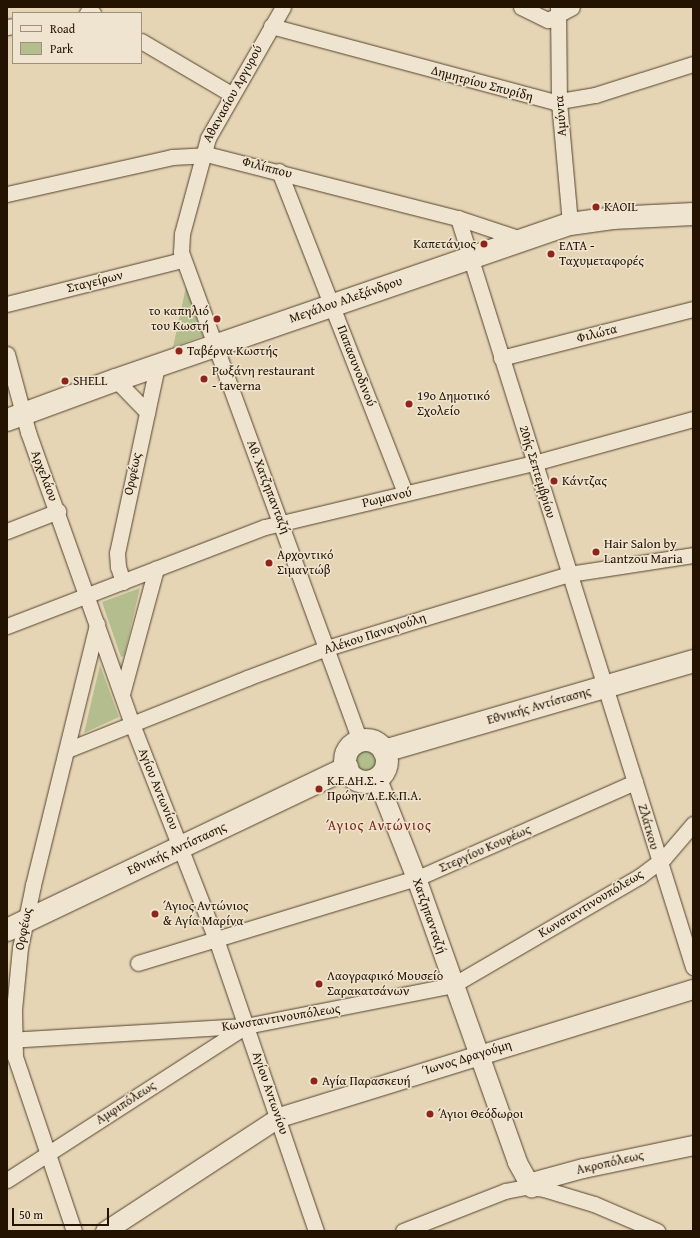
<!DOCTYPE html>
<meta charset="utf-8">
<style>
body{margin:0}
#map{position:relative;width:700px;height:1238px;overflow:hidden;background:#e6d5b5;font-family:"Gentium Book Plus",serif}
div>[style]{position:absolute}
.green>*{inset:0;background:#b3bd8e}
.round{border-radius:50%}
.roads{filter:drop-shadow(0 0 1px #54442d) drop-shadow(0 0 1px #54442d)}
.minor>*{height:15px;margin:-7.5px;padding:0 7.5px;transform-origin:7.5px;border-radius:7.5px;background:#efe4cf}
.tertiary>*{height:19px;margin:-9.5px;padding:0 9.5px;transform-origin:9.5px;border-radius:9.5px;background:#efe4cf}
.secondary>*{height:22px;margin:-11px;padding:0 11px;transform-origin:11px;border-radius:11px;background:#efe4cf}
.secondary>.ring{margin:-11px;padding:0;box-sizing:content-box;background:none;border:22px solid #efe4cf;border-radius:50%}
.dots>*{width:11px;height:11px;translate:-50% -50%;box-sizing:border-box;border:2px solid #efe4cf;border-radius:50%}
span{translate:-50% -50%;white-space:nowrap;text-align:center;line-height:1.15;-webkit-text-stroke:3px #efe4cf;paint-order:stroke}
.street-label{font-size:13px;color:#231300}
.poi-label{font-size:13px;color:#231300}
.left{translate:0 -50%;text-align:left}
.right{translate:-100% -50%;text-align:right}
.neighbourhood-label{font-size:14px;color:#7a1f14;letter-spacing:1px}
.frame{position:absolute;inset:0;border:8px solid #231300;pointer-events:none}
.legend{position:absolute;left:12px;top:12px;width:130px;height:52px;box-sizing:border-box;background:#efe4cf;border:1px solid #9d907c;margin:0;padding:5px 7px;list-style:none;font-size:12px;color:#231300}
.legend li{display:flex;align-items:center;gap:8px;height:20px}
.legend b{width:20px;border:1px solid #9d907c}
.scale{position:absolute;left:12px;top:1208px;width:97px;height:18px;box-sizing:border-box;border:2px solid #231300;border-top:0;padding-left:5px;font-size:12px;line-height:14px;white-space:nowrap;color:#231300;-webkit-text-stroke:3px #efe4cf;paint-order:stroke}
</style>
<div id="map">
<div class="green">
<div style="clip-path:polygon(186px 287px,203px 336px,173px 347px)"></div>
<div style="clip-path:polygon(140px 588px,124px 656px,121px 657px,102px 602px)"></div>
<div style="clip-path:polygon(100px 665px,119px 717px,84px 733px)"></div>
<div class="round" style="left:351px;top:746px;width:30px;height:30px"></div>
</div>
<div class="roads">
<div class="minor">
<div style="left:283px;top:7px;width:151px;rotate:119.8deg"></div>
<div style="left:208px;top:138px;width:99px;rotate:105.2deg"></div>
<div style="left:182px;top:234px;width:18px;rotate:93deg"></div>
<div style="left:181px;top:252px;width:521px;rotate:69.89deg"></div>
<div style="left:521px;top:7px;width:30px;rotate:26deg"></div>
<div style="left:548px;top:20px;width:27px;rotate:-28deg"></div>
<div style="left:558px;top:7px;width:95px;rotate:89.4deg"></div>
<div style="left:559px;top:102px;width:122px;rotate:84.8deg"></div>
<div style="left:87px;top:13px;width:6px"></div>
<div style="left:271px;top:26px;width:293px;rotate:15deg"></div>
<div style="left:554px;top:102px;width:42px;rotate:-9.7deg"></div>
<div style="left:595px;top:95px;width:103px;rotate:-17.6deg"></div>
<div style="left:7px;top:27px;width:6px;rotate:-9deg"></div>
<div style="left:141px;top:41px;width:104px;rotate:30.5deg"></div>
<div style="left:279px;top:171px;width:346px;rotate:68.6deg"></div>
<div style="left:7px;top:194px;width:169px;rotate:-12.6deg"></div>
<div style="left:172px;top:157px;width:38px;rotate:-3deg"></div>
<div style="left:210px;top:155px;width:256px;rotate:14.3deg"></div>
<div style="left:458px;top:218px;width:70px;rotate:18.4deg"></div>
<div style="left:458px;top:218px;width:785px;rotate:72.58deg"></div>
<div style="left:7px;top:304px;width:180px;rotate:-14.1deg"></div>
<div style="left:7px;top:354px;width:81px;rotate:74.9deg"></div>
<div style="left:28px;top:432px;width:310px;rotate:70.4deg"></div>
<div style="left:132px;top:724px;width:231px;rotate:68.7deg"></div>
<div style="left:216px;top:939px;width:309px;rotate:71.1deg"></div>
<div style="left:501px;top:358px;width:198px;rotate:-14.3deg"></div>
<div style="left:116px;top:380px;width:45px;rotate:45.9deg"></div>
<div style="left:7px;top:531px;width:55px;rotate:-21.4deg"></div>
<div style="left:123px;top:582px;width:16px;rotate:-108deg"></div>
<div style="left:118px;top:567px;width:14px;rotate:-94deg"></div>
<div style="left:117px;top:553px;width:191px;rotate:-77.9deg"></div>
<div style="left:7px;top:626px;width:276px;rotate:-21deg"></div>
<div style="left:265px;top:527px;width:277px;rotate:-13.4deg"></div>
<div style="left:534px;top:463px;width:165px;rotate:-15.5deg"></div>
<div style="left:122px;top:694px;width:130px;rotate:-74.8deg"></div>
<div style="left:67px;top:750px;width:194px;rotate:-21.8deg"></div>
<div style="left:247px;top:678px;width:85px;rotate:-20.6deg"></div>
<div style="left:327px;top:648px;width:102px;rotate:-17.2deg"></div>
<div style="left:424px;top:618px;width:152px;rotate:-16.9deg"></div>
<div style="left:569px;top:574px;width:125px;rotate:-8.7deg"></div>
<div style="left:138px;top:963px;width:297px;rotate:-17deg"></div>
<div style="left:422px;top:876px;width:233px;rotate:-23.8deg"></div>
<div style="left:7px;top:1040px;width:239px;rotate:-3.4deg"></div>
<div style="left:246px;top:1026px;width:211px;rotate:-11.2deg"></div>
<div style="left:453px;top:985px;width:216px;rotate:-30.2deg"></div>
<div style="left:640px;top:876px;width:30px;rotate:-37deg"></div>
<div style="left:664px;top:858px;width:45px;rotate:-49.5deg"></div>
<div style="left:7px;top:1180px;width:281px;rotate:-32.8deg"></div>
<div style="left:74px;top:1231px;width:184px;rotate:-108.7deg"></div>
<div style="left:15px;top:1057px;width:47px;rotate:-91.2deg"></div>
<div style="left:14px;top:1010px;width:62px;rotate:-84.5deg"></div>
<div style="left:20px;top:948px;width:64px;rotate:-78.3deg"></div>
<div style="left:33px;top:885px;width:269px;rotate:-76.2deg"></div>
<div style="left:403px;top:1231px;width:110px;rotate:-21.4deg"></div>
<div style="left:505px;top:1191px;width:21px;rotate:-11deg"></div>
<div style="left:526px;top:1187px;width:18px;rotate:6deg"></div>
<div style="left:544px;top:1189px;width:52px;rotate:16.7deg"></div>
<div style="left:594px;top:1204px;width:69px;rotate:23.2deg"></div>
</div>
<div class="tertiary">
<div style="left:377px;top:779px;width:106px;rotate:68.5deg"></div>
<div style="left:416px;top:878px;width:301px;rotate:70.4deg"></div>
<div style="left:517px;top:1162px;width:29px;rotate:61deg"></div>
<div style="left:528px;top:1183px;width:57px;rotate:-15.3deg"></div>
<div style="left:583px;top:1168px;width:112px;rotate:-11.8deg"></div>
<div style="left:105px;top:1231px;width:208px;rotate:-33.2deg"></div>
<div style="left:279px;top:1117px;width:433px;rotate:-17.2deg"></div>
</div>
<div class="secondary">
<div style="left:7px;top:420px;width:116px;rotate:-20.2deg"></div>
<div style="left:116px;top:380px;width:480px;rotate:-19deg"></div>
<div style="left:570px;top:224px;width:43px;rotate:-7.9deg"></div>
<div style="left:613px;top:218px;width:80px;rotate:-2.9deg"></div>
<div class="ring" style="left:345px;top:740px;width:20px;height:20px"></div>
<div style="left:384px;top:751px;width:322px;rotate:-16.2deg"></div>
<div style="left:7px;top:930px;width:377px;rotate:-25.5deg"></div>
</div>
</div>
<div class="dots">
<div style="left:596px;top:207px;background:#8f2418"></div>
<div style="left:484px;top:244px;background:#8f2418"></div>
<div style="left:551px;top:254px;background:#8f2418"></div>
<div style="left:217px;top:319px;background:#8f2418"></div>
<div style="left:179px;top:351px;background:#8f2418"></div>
<div style="left:204px;top:379px;background:#8f2418"></div>
<div style="left:65px;top:381px;background:#8f2418"></div>
<div style="left:409px;top:404px;background:#8f2418"></div>
<div style="left:554px;top:481px;background:#8f2418"></div>
<div style="left:596px;top:552px;background:#8f2418"></div>
<div style="left:269px;top:563px;background:#8f2418"></div>
<div style="left:319px;top:789px;background:#8f2418"></div>
<div style="left:155px;top:914px;background:#8f2418"></div>
<div style="left:319px;top:984px;background:#8f2418"></div>
<div style="left:314px;top:1081px;background:#8f2418"></div>
<div style="left:430px;top:1114px;background:#8f2418"></div>
</div>
<div class="street-label">
<span style="left:482px;top:84px;rotate:15deg">Δημητρίου Σπυρίδη</span>
<span style="left:233px;top:94px;rotate:-61deg">Αθανασίου Αργυρού</span>
<span style="left:561px;top:116px;rotate:-94deg">Αμύντα</span>
<span style="left:267px;top:168px;rotate:15deg">Φιλίππου</span>
<span style="left:95px;top:282px;rotate:-14deg">Σταγείρων</span>
<span style="left:346px;top:300px;rotate:-19deg">Μεγάλου Αλεξάνδρου</span>
<span style="left:597px;top:334px;rotate:-14deg">Φιλώτα</span>
<span style="left:356px;top:366px;rotate:69deg">Παπασυνοδινού</span>
<span style="left:537px;top:472px;rotate:73deg">20ής Σεπτεμβρίου</span>
<span style="left:133px;top:474px;rotate:-78deg">Ορφέως</span>
<span style="left:44px;top:476px;rotate:69deg">Αρχελάου</span>
<span style="left:268px;top:487px;rotate:69deg">Αθ. Χατζηπανταζή</span>
<span style="left:387px;top:498px;rotate:-13deg">Ρωμανού</span>
<span style="left:375px;top:634px;rotate:-18deg">Αλέκου Παναγούλη</span>
<span style="left:539px;top:706px;rotate:-16deg">Εθνικής Αντίστασης</span>
<span style="left:158px;top:789px;rotate:68deg">Αγίου Αντωνίου</span>
<span style="left:648px;top:827px;rotate:74deg">Ζλάτκου</span>
<span style="left:177px;top:849px;rotate:-25deg">Εθνικής Αντίστασης</span>
<span style="left:485px;top:849px;rotate:-24deg">Στεργίου Κουρέως</span>
<span style="left:591px;top:904px;rotate:-31deg">Κωνσταντινουπόλεως</span>
<span style="left:429px;top:916px;rotate:71deg">Χατζηπανταζή</span>
<span style="left:24px;top:929px;rotate:-79deg">Ορφέως</span>
<span style="left:281px;top:1018px;rotate:-9deg">Κωνσταντινουπόλεως</span>
<span style="left:467px;top:1058px;rotate:-17deg">Ίωνος Δραγούμη</span>
<span style="left:270px;top:1093px;rotate:71deg">Αγίου Αντωνίου</span>
<span style="left:126px;top:1103px;rotate:-33deg">Αμφιπόλεως</span>
<span style="left:610px;top:1163px;rotate:-13deg">Ακροπόλεως</span>
</div>
<div class="poi-label">
<span class="left" style="left:604px;top:207px">KAOIL</span>
<span class="right" style="left:476px;top:244px">Καπετάνιος</span>
<span class="left" style="left:559px;top:254px">ΕΛΤΑ -<br>Ταχυμεταφορές</span>
<span class="right" style="left:209px;top:319px">το καπηλιό<br>του Κωστή</span>
<span class="left" style="left:187px;top:351px">Ταβέρνα Κωστής</span>
<span class="left" style="left:212px;top:379px">Ρωξάνη restaurant<br>- taverna</span>
<span class="left" style="left:73px;top:381px">SHELL</span>
<span class="left" style="left:417px;top:404px">19ο Δημοτικό<br>Σχολείο</span>
<span class="left" style="left:562px;top:481px">Κάντζας</span>
<span class="left" style="left:604px;top:552px">Hair Salon by<br>Lantzou Maria</span>
<span class="left" style="left:277px;top:563px">Αρχοντικό<br>Σιμαντώβ</span>
<span class="left" style="left:327px;top:789px">Κ.Ε.ΔΗ.Σ. -<br>Πρώην Δ.Ε.Κ.Π.Α.</span>
<span class="left" style="left:163px;top:914px">Άγιος Αντώνιος<br>&amp; Αγία Μαρίνα</span>
<span class="left" style="left:327px;top:984px">Λαογραφικό Μουσείο<br>Σαρακατσάνων</span>
<span class="left" style="left:322px;top:1081px">Αγία Παρασκευή</span>
<span class="left" style="left:438px;top:1114px">Άγιοι Θεόδωροι</span>
</div>
<div class="neighbourhood-label">
<span style="left:379px;top:825px">Άγιος Αντώνιος</span>
</div>
<div class="frame"></div>
<ul class="legend">
<li><b style="height:5px;background:#efe4cf"></b>Road</li>
<li><b style="height:11px;background:#b3bd8e"></b>Park</li>
</ul>
<div class="scale">50 m</div>
</div>
